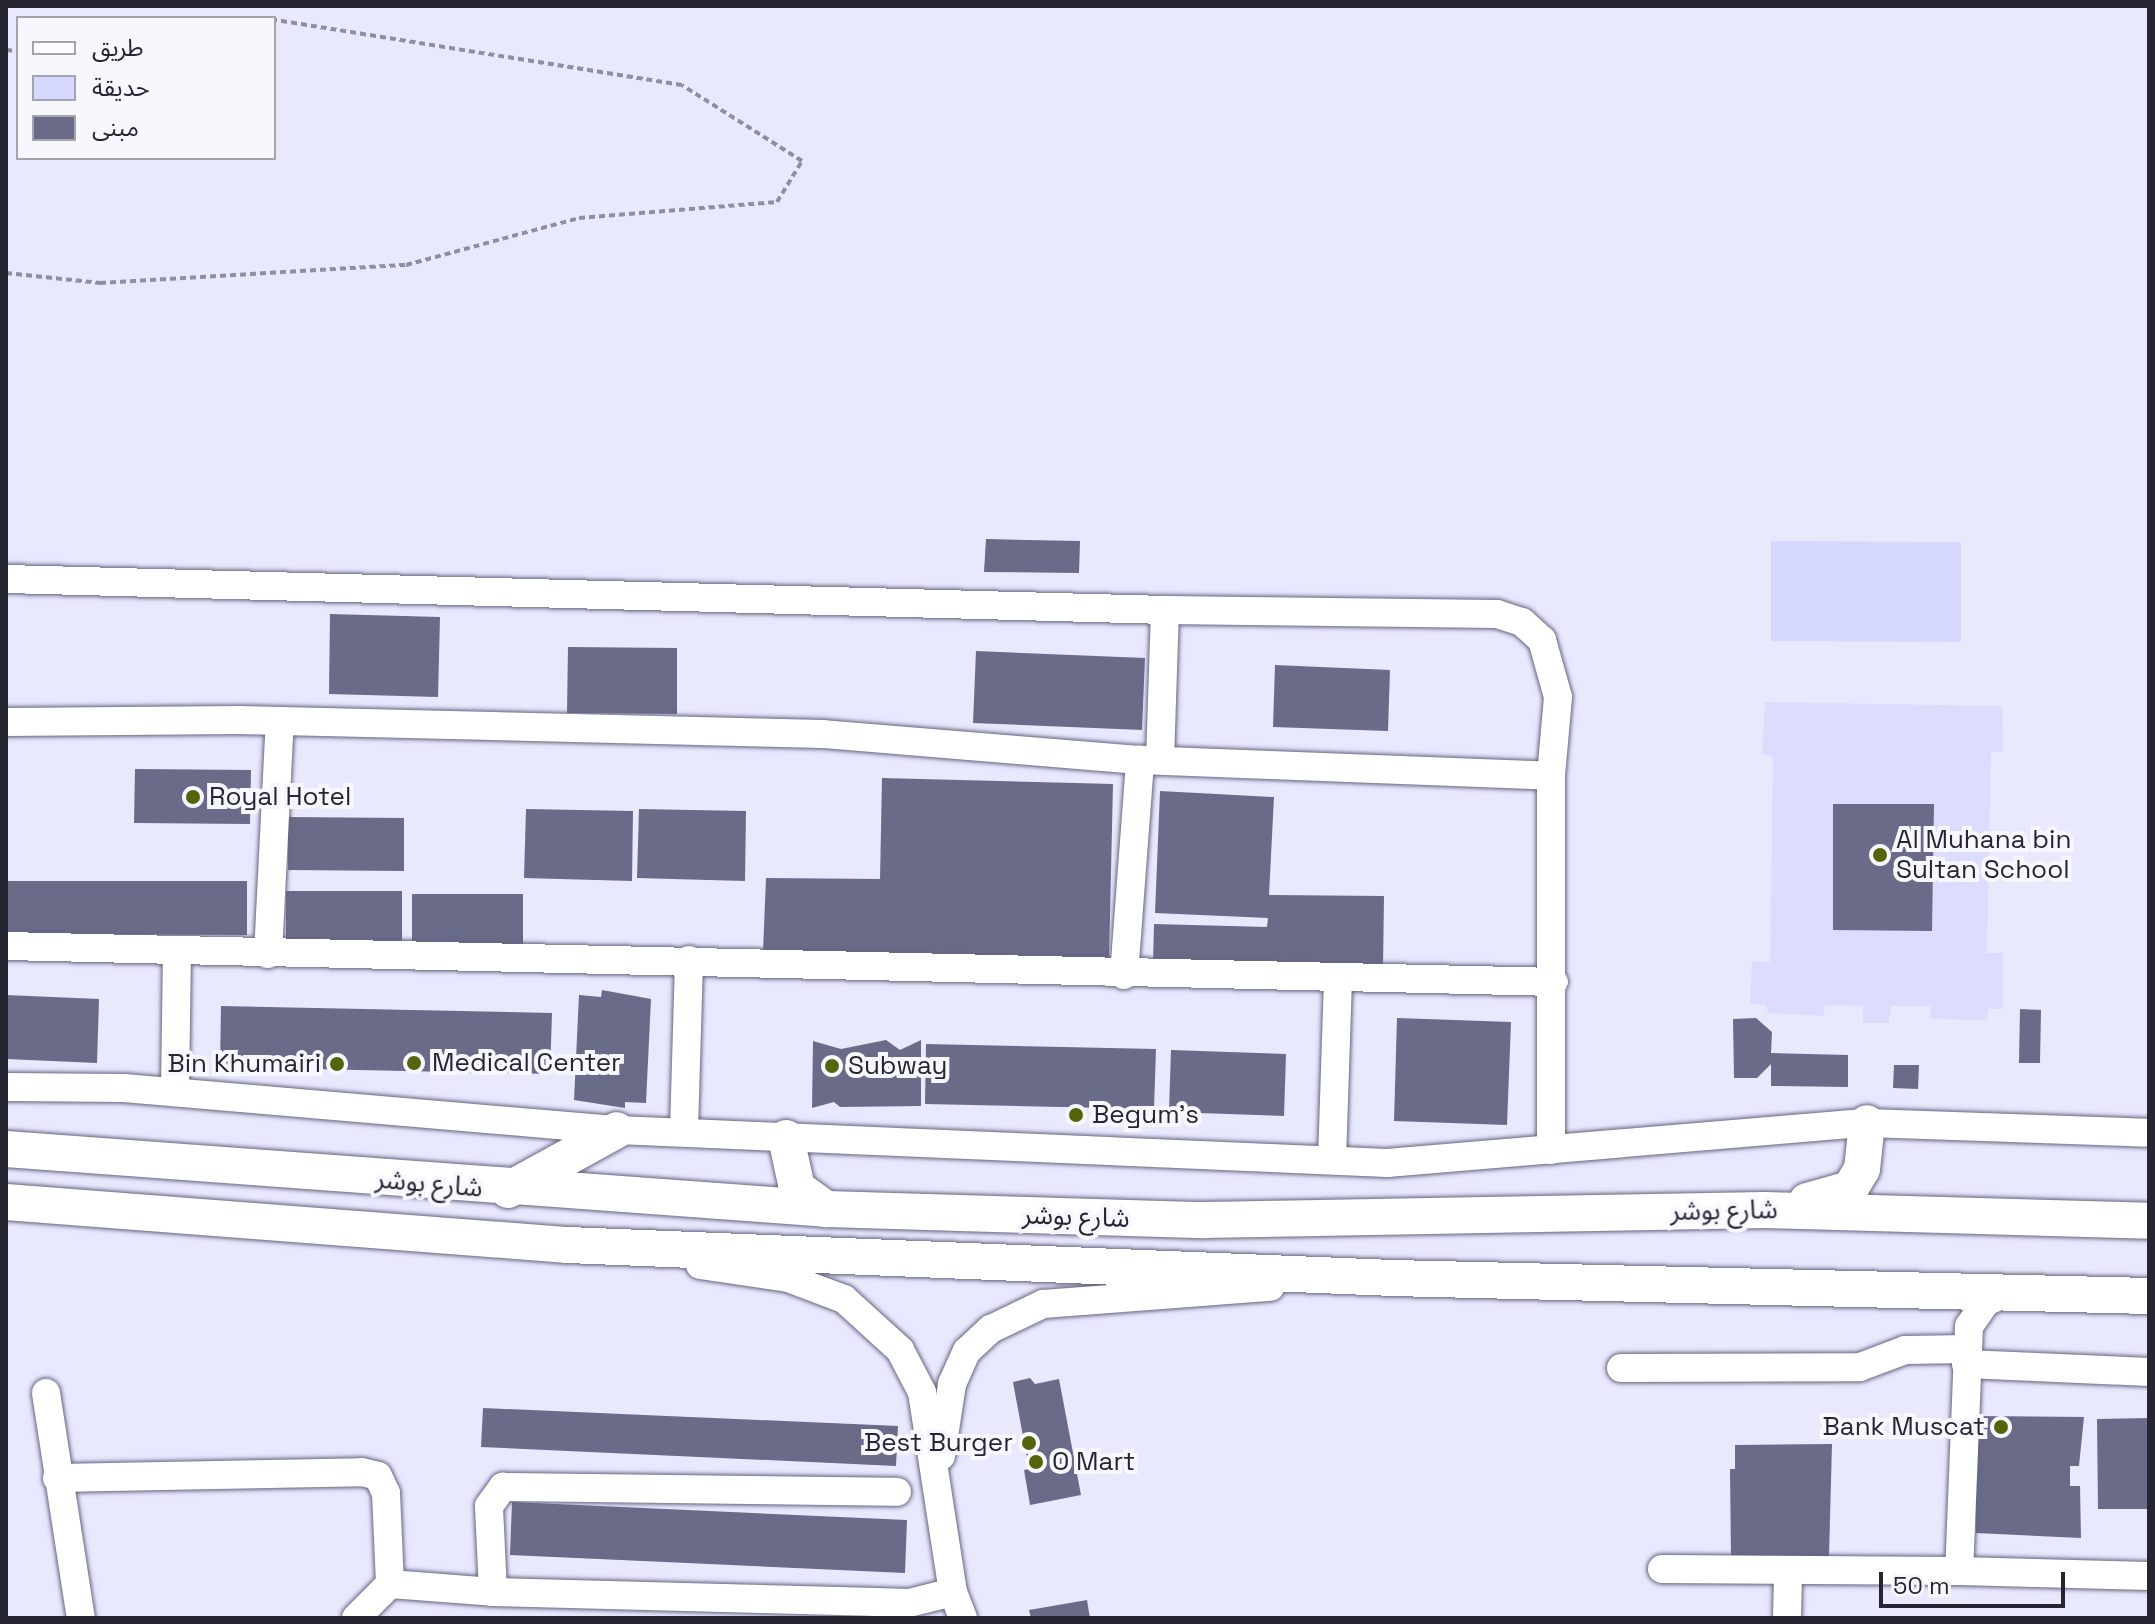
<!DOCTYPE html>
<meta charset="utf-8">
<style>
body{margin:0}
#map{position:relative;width:2155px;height:1624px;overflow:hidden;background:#e8e9fd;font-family:"Space Grotesk","Noto Sans Arabic",sans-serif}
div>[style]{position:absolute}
.built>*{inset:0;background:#dcddfe}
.green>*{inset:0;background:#d7d8fe}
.building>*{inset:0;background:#6a6b88}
.path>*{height:4px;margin-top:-2px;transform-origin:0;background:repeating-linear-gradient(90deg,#8e8f9f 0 6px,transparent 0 10px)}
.roads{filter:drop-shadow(0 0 2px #646582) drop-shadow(0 0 2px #646582)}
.minor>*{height:28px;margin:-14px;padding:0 14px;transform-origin:14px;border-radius:14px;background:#fff}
.major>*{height:36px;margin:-18px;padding:0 18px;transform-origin:18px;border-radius:18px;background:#fff}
.dots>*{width:22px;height:22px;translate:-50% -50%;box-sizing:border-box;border:4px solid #f7f8fe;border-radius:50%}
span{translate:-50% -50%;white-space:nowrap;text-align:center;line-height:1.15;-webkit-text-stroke:8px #f7f8fe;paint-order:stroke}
.poi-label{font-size:26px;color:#262633}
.left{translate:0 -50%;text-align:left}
.right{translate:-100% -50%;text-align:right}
.street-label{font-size:26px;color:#262633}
.frame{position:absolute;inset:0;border:8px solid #262633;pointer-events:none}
.legend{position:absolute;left:16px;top:16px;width:260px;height:144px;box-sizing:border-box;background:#f7f8fe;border:2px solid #a3a4ad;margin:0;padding:10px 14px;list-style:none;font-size:24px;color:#262633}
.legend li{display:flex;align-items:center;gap:16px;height:40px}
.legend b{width:40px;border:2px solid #a3a4ad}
.scale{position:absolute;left:1879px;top:1572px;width:186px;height:36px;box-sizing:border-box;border:4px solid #262633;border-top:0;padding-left:10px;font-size:24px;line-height:28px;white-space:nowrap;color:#262633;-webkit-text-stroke:6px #f7f8fe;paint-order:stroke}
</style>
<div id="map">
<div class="built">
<div style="clip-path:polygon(1765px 702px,2002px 706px,2003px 751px,1991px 752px,1987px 953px,2003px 953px,2003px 1009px,1988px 1009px,1987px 1020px,1931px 1019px,1930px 1006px,1891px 1006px,1889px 1023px,1863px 1023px,1863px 1006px,1825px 1005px,1824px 1016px,1768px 1013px,1766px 1005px,1750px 1003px,1752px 961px,1770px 962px,1773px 757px,1762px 754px)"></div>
</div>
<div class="green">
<div style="clip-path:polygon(1771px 541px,1961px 542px,1961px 642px,1771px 641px)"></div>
</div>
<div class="building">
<div style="clip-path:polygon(986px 539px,1080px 541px,1079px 573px,984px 572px)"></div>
<div style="clip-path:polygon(330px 614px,440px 617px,438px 697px,329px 694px)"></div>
<div style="clip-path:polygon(568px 647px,677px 648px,677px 714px,567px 713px)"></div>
<div style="clip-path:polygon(976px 651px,1145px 658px,1142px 730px,973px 723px)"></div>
<div style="clip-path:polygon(1275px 665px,1390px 670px,1388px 731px,1273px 727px)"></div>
<div style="clip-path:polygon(135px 769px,251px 770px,250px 824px,134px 823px)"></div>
<div style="clip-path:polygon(882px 778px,1113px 784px,1109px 960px,763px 951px,766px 878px,880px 879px)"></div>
<div style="clip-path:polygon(1160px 791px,1274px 797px,1269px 895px,1384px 896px,1383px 968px,1153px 964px,1154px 924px,1267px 927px,1268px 918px,1155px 913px)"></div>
<div style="clip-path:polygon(1833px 804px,1934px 804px,1932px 931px,1833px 930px)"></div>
<div style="clip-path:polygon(526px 809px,633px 811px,632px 881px,524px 878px)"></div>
<div style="clip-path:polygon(639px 809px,746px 811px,745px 881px,637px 878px)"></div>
<div style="clip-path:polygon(288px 817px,404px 818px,404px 871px,288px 870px)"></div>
<div style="clip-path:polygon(6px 881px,247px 881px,247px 935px,6px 934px)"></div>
<div style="clip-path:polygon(286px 891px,402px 891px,402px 945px,286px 944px)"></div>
<div style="clip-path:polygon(412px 894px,523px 894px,523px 948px,412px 947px)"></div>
<div style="clip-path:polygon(602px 990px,651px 999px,646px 1103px,625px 1102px,625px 1108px,574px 1100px,579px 995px,601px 997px)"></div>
<div style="clip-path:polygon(6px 995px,99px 999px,97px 1063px,6px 1059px)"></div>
<div style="clip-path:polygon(221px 1006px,552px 1013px,550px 1074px,220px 1067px)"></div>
<div style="clip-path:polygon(2020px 1009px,2041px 1010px,2040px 1063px,2019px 1063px)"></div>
<div style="clip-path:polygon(1397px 1018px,1511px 1022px,1507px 1125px,1394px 1121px)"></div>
<div style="clip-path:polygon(1756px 1018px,1772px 1032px,1771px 1053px,1848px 1055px,1848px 1087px,1771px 1086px,1771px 1064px,1757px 1078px,1734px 1078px,1733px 1019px)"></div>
<div style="clip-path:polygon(886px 1040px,900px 1050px,921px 1040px,921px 1106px,840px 1107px,834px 1102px,812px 1108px,813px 1041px,841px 1049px)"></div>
<div style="clip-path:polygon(926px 1044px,1156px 1049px,1154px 1109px,925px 1104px)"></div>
<div style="clip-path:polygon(1171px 1050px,1286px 1054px,1284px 1116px,1169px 1112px)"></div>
<div style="clip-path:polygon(1894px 1065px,1919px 1065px,1918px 1089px,1893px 1088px)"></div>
<div style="clip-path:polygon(1030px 1378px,1035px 1384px,1059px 1379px,1081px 1495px,1030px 1505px,1024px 1470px,1029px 1469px,1013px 1382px)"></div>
<div style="clip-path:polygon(483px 1408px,898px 1426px,896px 1466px,481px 1447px)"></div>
<div style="clip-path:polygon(1972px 1416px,2084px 1417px,2079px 1466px,2070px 1466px,2070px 1486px,2080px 1486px,2081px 1538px,1976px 1533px)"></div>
<div style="clip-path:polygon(2149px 1418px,2149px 1509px,2098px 1509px,2097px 1419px)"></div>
<div style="clip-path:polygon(1832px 1444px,1829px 1557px,1731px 1559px,1730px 1469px,1735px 1469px,1735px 1445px)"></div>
<div style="clip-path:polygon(512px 1502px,907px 1520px,905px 1573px,510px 1555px)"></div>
<div style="clip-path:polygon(1087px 1600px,1090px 1618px,1031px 1618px,1029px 1610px)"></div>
</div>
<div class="path">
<div style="left:221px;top:18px;width:36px"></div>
<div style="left:6px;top:50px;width:12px;rotate:5deg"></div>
<div style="left:6px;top:273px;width:95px;rotate:6.1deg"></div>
<div style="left:100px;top:283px;width:307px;rotate:-3.4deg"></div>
<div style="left:406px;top:265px;width:179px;rotate:-15.2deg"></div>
<div style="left:579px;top:218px;width:199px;rotate:-4.6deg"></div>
<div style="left:777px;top:202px;width:48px;rotate:-58.6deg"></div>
<div style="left:802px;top:161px;width:142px;rotate:-147.7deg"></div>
<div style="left:682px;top:85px;width:413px;rotate:-170.9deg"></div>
</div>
<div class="roads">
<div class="minor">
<div style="left:6px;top:579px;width:1159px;rotate:1.53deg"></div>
<div style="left:1165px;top:610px;width:148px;rotate:91.9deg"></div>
<div style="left:1165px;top:610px;width:332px;rotate:0.7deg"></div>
<div style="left:1497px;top:614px;width:26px;rotate:18deg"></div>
<div style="left:1522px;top:622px;width:27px;rotate:42deg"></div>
<div style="left:1542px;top:640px;width:59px;rotate:74.3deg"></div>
<div style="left:1558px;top:697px;width:79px;rotate:95.1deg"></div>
<div style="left:1551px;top:776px;width:374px;rotate:90deg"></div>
<div style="left:6px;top:722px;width:233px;rotate:-0.5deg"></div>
<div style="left:239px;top:720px;width:584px;rotate:1.37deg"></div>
<div style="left:823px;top:734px;width:318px;rotate:4.7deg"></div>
<div style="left:1140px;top:760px;width:411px;rotate:2.2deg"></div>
<div style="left:6px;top:946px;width:1548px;rotate:1.33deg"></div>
<div style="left:268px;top:954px;width:233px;rotate:-87.1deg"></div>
<div style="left:1124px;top:975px;width:216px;rotate:-85.7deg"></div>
<div style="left:6px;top:1087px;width:118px;rotate:0.5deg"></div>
<div style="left:124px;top:1088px;width:495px;rotate:4.9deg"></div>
<div style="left:617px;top:1130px;width:771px;rotate:2.45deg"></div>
<div style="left:1387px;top:1163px;width:482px;rotate:-4.8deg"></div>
<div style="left:1867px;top:1123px;width:282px;rotate:2deg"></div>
<div style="left:175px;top:1092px;width:141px;rotate:-89.2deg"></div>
<div style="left:684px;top:1130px;width:170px;rotate:-88.3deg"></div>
<div style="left:1332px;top:1160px;width:181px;rotate:-88.1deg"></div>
<div style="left:700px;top:1265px;width:89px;rotate:8.4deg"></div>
<div style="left:788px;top:1278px;width:60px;rotate:20.6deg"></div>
<div style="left:844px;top:1299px;width:76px;rotate:42.3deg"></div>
<div style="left:900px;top:1350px;width:47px;rotate:62.4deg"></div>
<div style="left:922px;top:1392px;width:202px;rotate:81.2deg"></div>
<div style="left:953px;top:1592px;width:28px;rotate:69deg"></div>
<div style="left:2006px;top:1293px;width:22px;rotate:156deg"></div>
<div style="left:1986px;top:1302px;width:29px;rotate:125deg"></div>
<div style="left:1969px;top:1326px;width:245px;rotate:92.3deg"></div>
<div style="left:1959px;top:1571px;width:190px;rotate:1.5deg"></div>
<div style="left:1966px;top:1364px;width:183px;rotate:2.5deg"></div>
<div style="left:1621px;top:1368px;width:239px;rotate:-0.2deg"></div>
<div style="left:1860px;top:1367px;width:48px;rotate:-20.7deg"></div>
<div style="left:1905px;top:1350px;width:62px;rotate:-0.9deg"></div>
<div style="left:46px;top:1393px;width:228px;rotate:81.2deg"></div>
<div style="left:941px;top:1456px;width:73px;rotate:-81.3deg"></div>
<div style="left:952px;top:1384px;width:36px;rotate:-66deg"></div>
<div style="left:967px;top:1351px;width:33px;rotate:-43deg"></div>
<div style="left:991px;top:1329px;width:58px;rotate:-25.7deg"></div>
<div style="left:1043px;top:1304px;width:228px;rotate:-4.3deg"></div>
<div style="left:57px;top:1478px;width:305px;rotate:-1.1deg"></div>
<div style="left:362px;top:1472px;width:16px;rotate:14deg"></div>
<div style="left:378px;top:1476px;width:19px;rotate:65deg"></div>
<div style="left:386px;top:1493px;width:91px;rotate:87.5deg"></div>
<div style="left:390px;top:1584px;width:48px;rotate:135deg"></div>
<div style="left:1662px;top:1569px;width:297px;rotate:0.4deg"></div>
<div style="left:390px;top:1584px;width:103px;rotate:4.4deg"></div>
<div style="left:493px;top:1592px;width:416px;rotate:1.5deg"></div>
<div style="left:909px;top:1603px;width:45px;rotate:-14deg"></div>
<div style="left:493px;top:1592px;width:86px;rotate:-92.7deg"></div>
<div style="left:489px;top:1506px;width:24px;rotate:-54deg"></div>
<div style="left:503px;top:1487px;width:394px;rotate:0.7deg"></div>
<div style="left:1787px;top:1618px;width:45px;rotate:-88.7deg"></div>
</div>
<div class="major">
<div style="left:786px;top:1138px;width:51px;rotate:77.6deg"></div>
<div style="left:797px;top:1188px;width:36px;rotate:36deg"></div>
<div style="left:6px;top:1149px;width:822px;rotate:4.18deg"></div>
<div style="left:826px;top:1209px;width:378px;rotate:1.7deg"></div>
<div style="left:1204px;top:1220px;width:560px;rotate:-1.02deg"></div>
<div style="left:1764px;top:1210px;width:385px;rotate:1.6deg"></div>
<div style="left:508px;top:1190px;width:124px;rotate:-28.8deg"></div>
<div style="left:1807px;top:1201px;width:45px;rotate:-15.6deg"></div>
<div style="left:1850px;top:1189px;width:23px;rotate:-59deg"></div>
<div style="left:1862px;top:1169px;width:46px;rotate:-83.8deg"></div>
<div style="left:6px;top:1202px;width:564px;rotate:4.38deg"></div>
<div style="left:568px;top:1245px;width:825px;rotate:2.29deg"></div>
<div style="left:1392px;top:1278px;width:757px;rotate:1.36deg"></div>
</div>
</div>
<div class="dots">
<div style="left:193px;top:797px;background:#55640b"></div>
<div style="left:1880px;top:855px;background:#55640b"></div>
<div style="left:414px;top:1063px;background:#55640b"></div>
<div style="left:337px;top:1064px;background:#55640b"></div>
<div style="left:832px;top:1066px;background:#55640b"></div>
<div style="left:1076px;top:1115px;background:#55640b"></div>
<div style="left:2001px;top:1427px;background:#55640b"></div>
<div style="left:1029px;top:1443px;background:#55640b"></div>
<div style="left:1036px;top:1462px;background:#55640b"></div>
</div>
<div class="poi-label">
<span class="left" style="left:209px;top:797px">Royal Hotel</span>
<span class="left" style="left:1896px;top:855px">Al Muhana bin<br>Sultan School</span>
<span class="left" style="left:432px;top:1063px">Medical Center</span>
<span class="right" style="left:321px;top:1064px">Bin Khumairi</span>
<span class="left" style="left:848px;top:1066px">Subway</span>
<span class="left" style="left:1092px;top:1115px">Begum's</span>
<span class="right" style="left:1985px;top:1427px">Bank Muscat</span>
<span class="right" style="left:1013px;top:1443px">Best Burger</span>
<span class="left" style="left:1052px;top:1462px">O Mart</span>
</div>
<div class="street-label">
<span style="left:429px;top:1184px;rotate:5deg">شارع بوشر</span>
<span style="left:1724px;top:1211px;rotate:-1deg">شارع بوشر</span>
<span style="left:1076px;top:1217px;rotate:2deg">شارع بوشر</span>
</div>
<div class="frame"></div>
<ul class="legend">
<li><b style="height:10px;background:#fff"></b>طريق</li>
<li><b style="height:22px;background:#d7d8fe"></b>حديقة</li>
<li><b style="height:22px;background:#6a6b88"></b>مبنى</li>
</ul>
<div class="scale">50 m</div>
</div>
